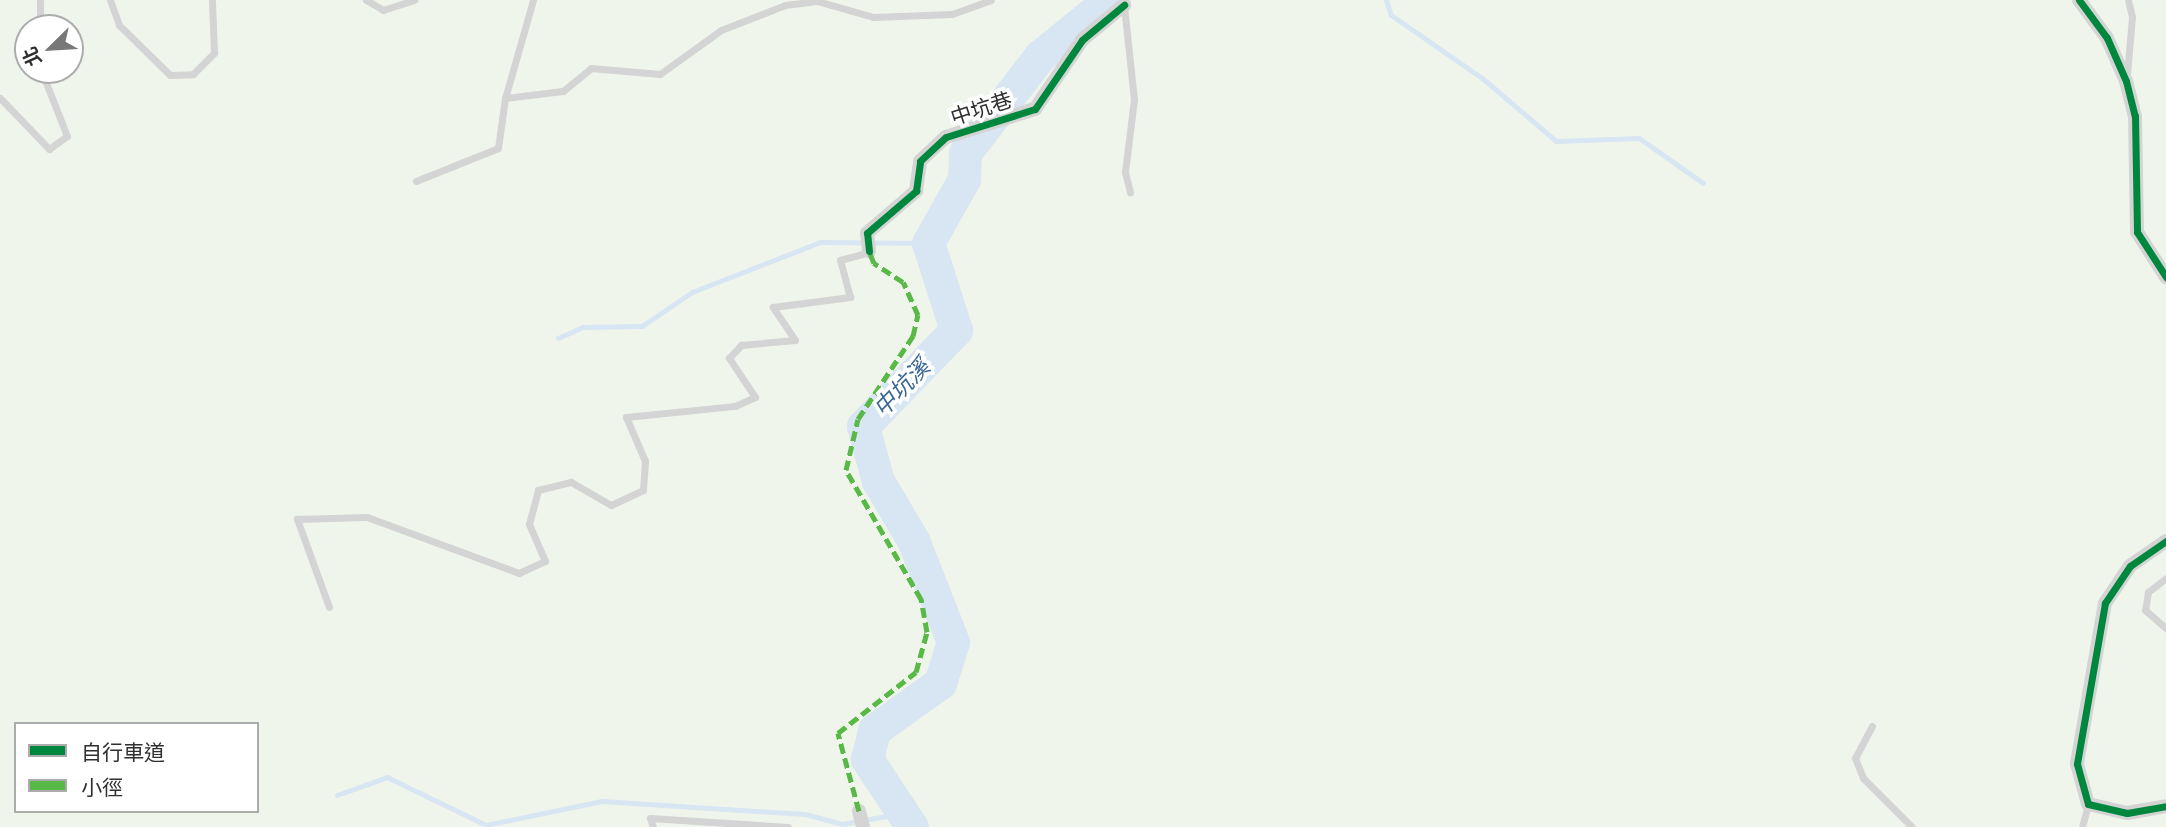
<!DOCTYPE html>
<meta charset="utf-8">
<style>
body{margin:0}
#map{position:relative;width:2166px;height:827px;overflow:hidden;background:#fff;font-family:Lato,"Noto Sans TC",sans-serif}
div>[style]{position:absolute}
.green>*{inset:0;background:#f0f5ec}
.stream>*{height:5px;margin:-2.5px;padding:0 2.5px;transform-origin:2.5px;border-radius:2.5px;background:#d8e5f2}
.river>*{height:33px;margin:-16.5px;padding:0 16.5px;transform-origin:16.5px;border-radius:16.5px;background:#d8e5f2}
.lane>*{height:7px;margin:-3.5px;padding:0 3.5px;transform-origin:3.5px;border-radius:3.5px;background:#d4d4d4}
.street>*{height:14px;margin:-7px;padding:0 7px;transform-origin:7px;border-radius:7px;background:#d4d4d4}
.quiet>*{height:5px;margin-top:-2.5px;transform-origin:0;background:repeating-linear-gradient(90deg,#58b947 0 10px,transparent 0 15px)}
.cycleway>*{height:7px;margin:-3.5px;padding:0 3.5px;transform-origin:3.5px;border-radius:3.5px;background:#00873e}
span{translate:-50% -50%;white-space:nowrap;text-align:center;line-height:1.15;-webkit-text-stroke:7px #fff;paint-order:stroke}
.street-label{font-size:21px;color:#2f2f2f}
.water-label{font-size:23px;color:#3a6693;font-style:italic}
.legend{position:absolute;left:14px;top:722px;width:245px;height:91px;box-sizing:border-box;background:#fff;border:2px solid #acacac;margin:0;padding:9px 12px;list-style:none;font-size:21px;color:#2f2f2f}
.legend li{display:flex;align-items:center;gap:14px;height:35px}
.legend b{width:35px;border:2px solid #acacac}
.north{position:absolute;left:14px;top:14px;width:70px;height:70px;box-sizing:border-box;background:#fff;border:2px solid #acacac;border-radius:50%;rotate:246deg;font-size:19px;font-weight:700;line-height:28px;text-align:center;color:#2f2f2f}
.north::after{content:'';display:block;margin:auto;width:24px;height:32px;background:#787878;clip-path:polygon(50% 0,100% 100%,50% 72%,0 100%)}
</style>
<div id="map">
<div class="green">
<div style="clip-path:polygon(evenodd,0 0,2166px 0,2166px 827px,0 827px,0 0,28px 28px,70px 28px,70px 70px,28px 70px,28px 28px,0 0,16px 724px,257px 724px,257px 811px,16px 811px,16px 724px)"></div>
</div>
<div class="stream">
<div style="left:1386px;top:0;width:16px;rotate:72deg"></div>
<div style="left:1391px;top:15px;width:111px;rotate:34.7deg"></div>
<div style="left:1482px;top:78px;width:97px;rotate:40.4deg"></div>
<div style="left:1556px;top:141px;width:83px;rotate:-2.1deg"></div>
<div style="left:1639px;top:138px;width:78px;rotate:35.1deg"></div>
<div style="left:558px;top:338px;width:27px;rotate:-24deg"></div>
<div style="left:583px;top:327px;width:59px;rotate:-1deg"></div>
<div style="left:642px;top:326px;width:60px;rotate:-34.2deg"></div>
<div style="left:692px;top:292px;width:137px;rotate:-21.3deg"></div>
<div style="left:820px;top:242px;width:108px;rotate:0.5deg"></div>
<div style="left:337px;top:795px;width:53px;rotate:-19.8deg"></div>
<div style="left:387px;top:777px;width:110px;rotate:25.9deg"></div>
<div style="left:486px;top:825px;width:118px;rotate:-11.7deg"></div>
<div style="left:602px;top:801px;width:203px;rotate:3.7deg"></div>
<div style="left:805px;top:814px;width:38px;rotate:15deg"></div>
<div style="left:842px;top:824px;width:62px;rotate:-10.2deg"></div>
</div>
<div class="river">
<div style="left:912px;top:827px;width:82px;rotate:-123.5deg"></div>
<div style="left:867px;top:759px;width:30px;rotate:-76deg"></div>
<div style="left:874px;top:730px;width:81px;rotate:-35.5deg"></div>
<div style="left:940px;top:683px;width:43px;rotate:-72.4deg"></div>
<div style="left:953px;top:642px;width:110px;rotate:-111.4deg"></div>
<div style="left:913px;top:540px;width:69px;rotate:-120.7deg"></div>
<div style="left:878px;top:481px;width:57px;rotate:-105.3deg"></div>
<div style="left:863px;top:426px;width:134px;rotate:-45.9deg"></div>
<div style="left:956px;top:330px;width:91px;rotate:-107.8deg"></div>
<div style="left:928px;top:243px;width:73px;rotate:-60.6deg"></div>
<div style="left:964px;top:179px;width:26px;rotate:-88deg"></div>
<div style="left:965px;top:153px;width:123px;rotate:-52.3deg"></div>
<div style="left:1040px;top:56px;width:89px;rotate:-39.1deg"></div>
</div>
<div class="lane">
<div style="left:110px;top:0;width:27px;rotate:70deg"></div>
<div style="left:119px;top:25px;width:71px;rotate:44.4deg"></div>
<div style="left:170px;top:75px;width:23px;rotate:-2deg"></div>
<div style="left:193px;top:74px;width:30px;rotate:-45deg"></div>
<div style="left:214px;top:53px;width:53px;rotate:-92.2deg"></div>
<div style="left:366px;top:0;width:20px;rotate:30deg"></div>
<div style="left:383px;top:10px;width:33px;rotate:-18deg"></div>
<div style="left:533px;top:0;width:102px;rotate:105.9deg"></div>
<div style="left:505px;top:98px;width:58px;rotate:-6.9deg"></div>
<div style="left:563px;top:91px;width:36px;rotate:-39deg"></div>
<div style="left:591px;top:68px;width:69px;rotate:5deg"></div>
<div style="left:660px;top:74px;width:75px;rotate:-35.8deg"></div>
<div style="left:721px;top:30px;width:69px;rotate:-21.3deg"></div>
<div style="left:785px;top:5px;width:32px;rotate:-7deg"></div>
<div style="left:817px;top:1px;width:58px;rotate:15.9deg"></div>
<div style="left:873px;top:17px;width:79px;rotate:-2.2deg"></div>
<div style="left:952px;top:14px;width:41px;rotate:-19.7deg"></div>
<div style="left:1124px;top:6px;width:94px;rotate:83.9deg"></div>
<div style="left:1134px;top:99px;width:74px;rotate:97deg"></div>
<div style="left:1125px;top:172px;width:21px;rotate:76deg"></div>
<div style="left:40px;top:28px;width:28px;rotate:-90deg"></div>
<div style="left:2127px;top:74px;width:57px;rotate:-85deg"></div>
<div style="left:2132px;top:17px;width:17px;rotate:-103deg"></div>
<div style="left:0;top:98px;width:71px;rotate:46.1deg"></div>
<div style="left:49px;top:149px;width:22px;rotate:-36deg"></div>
<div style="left:67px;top:136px;width:71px;rotate:-111.5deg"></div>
<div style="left:416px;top:181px;width:88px;rotate:-21.9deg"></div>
<div style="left:498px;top:148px;width:50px;rotate:-82deg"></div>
<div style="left:2166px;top:578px;width:23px;rotate:142deg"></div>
<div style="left:2148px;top:592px;width:18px;rotate:99deg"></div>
<div style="left:2145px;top:610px;width:28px;rotate:41deg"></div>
<div style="left:329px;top:607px;width:94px;rotate:-110deg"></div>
<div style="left:297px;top:519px;width:70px;rotate:-1.6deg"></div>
<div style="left:367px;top:517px;width:162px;rotate:20.2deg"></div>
<div style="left:519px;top:573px;width:29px;rotate:-25deg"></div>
<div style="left:545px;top:561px;width:40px;rotate:-113.4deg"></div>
<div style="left:529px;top:524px;width:35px;rotate:-75deg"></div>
<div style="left:538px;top:490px;width:34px;rotate:-14deg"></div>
<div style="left:571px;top:482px;width:46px;rotate:29.9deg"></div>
<div style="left:611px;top:505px;width:35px;rotate:-25deg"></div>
<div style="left:643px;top:490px;width:29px;rotate:-86deg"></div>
<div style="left:645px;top:461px;width:48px;rotate:-113.4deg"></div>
<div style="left:626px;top:417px;width:110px;rotate:-5.8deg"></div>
<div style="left:735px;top:406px;width:22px;rotate:-24deg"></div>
<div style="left:755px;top:397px;width:47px;rotate:-123.7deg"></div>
<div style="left:729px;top:358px;width:18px;rotate:-47deg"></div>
<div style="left:741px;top:345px;width:54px;rotate:-5.3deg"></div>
<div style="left:795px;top:340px;width:40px;rotate:-124deg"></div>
<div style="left:773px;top:307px;width:78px;rotate:-7.4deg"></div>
<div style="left:850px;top:297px;width:38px;rotate:-105deg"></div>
<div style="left:840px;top:260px;width:30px;rotate:-15deg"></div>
<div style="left:1872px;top:726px;width:36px;rotate:118deg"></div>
<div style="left:1855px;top:758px;width:22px;rotate:68deg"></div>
<div style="left:1863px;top:778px;width:69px;rotate:45deg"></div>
<div style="left:653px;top:827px;width:9px;rotate:-108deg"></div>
<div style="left:650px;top:818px;width:138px;rotate:3.7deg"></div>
<div style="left:2082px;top:827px;width:24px;rotate:-75deg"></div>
</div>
<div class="street">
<div style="left:2079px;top:0;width:47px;rotate:53.6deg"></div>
<div style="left:2107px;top:38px;width:47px;rotate:66.2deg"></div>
<div style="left:2126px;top:81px;width:36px;rotate:76deg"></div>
<div style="left:2135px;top:116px;width:116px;rotate:89deg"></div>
<div style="left:2137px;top:232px;width:54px;rotate:57.2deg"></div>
<div style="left:869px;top:251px;width:18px;rotate:-96deg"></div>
<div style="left:867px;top:233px;width:65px;rotate:-40.6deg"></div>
<div style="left:916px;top:191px;width:30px;rotate:-82deg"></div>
<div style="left:920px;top:161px;width:35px;rotate:-43deg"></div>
<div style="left:946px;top:137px;width:93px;rotate:-17.5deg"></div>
<div style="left:1035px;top:109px;width:83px;rotate:-55.7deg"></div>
<div style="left:1082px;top:40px;width:55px;rotate:-39.8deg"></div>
<div style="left:2166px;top:541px;width:44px;rotate:145.2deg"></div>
<div style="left:2130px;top:566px;width:45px;rotate:124deg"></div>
<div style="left:2105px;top:603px;width:163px;rotate:99.9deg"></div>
<div style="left:2077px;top:764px;width:41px;rotate:74.6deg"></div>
<div style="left:2088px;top:804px;width:40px;rotate:13deg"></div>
<div style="left:2127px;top:813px;width:40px;rotate:-10deg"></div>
<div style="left:859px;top:811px;width:16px;rotate:76deg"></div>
</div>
<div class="quiet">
<div style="left:859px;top:811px;width:81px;rotate:-105.1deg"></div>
<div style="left:838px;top:733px;width:99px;rotate:-38deg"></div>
<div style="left:916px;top:672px;width:41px;rotate:-74.6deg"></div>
<div style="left:927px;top:632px;width:34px;rotate:-100deg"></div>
<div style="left:921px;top:599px;width:149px;rotate:-120.2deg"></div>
<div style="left:846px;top:470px;width:52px;rotate:-76.8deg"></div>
<div style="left:858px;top:419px;width:100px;rotate:-56.5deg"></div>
<div style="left:913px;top:336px;width:22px;rotate:-77deg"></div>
<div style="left:918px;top:315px;width:36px;rotate:-114deg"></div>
<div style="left:903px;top:282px;width:35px;rotate:-147deg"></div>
<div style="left:874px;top:263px;width:13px;rotate:-113deg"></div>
</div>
<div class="cycleway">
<div style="left:2079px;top:0;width:47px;rotate:53.6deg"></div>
<div style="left:2107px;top:38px;width:47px;rotate:66.2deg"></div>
<div style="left:2126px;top:81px;width:36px;rotate:76deg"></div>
<div style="left:2135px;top:116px;width:116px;rotate:89deg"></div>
<div style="left:2137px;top:232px;width:54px;rotate:57.2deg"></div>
<div style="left:869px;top:251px;width:18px;rotate:-96deg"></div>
<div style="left:867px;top:233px;width:65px;rotate:-40.6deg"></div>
<div style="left:916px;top:191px;width:30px;rotate:-82deg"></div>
<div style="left:920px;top:161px;width:35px;rotate:-43deg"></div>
<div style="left:946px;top:137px;width:93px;rotate:-17.5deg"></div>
<div style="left:1035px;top:109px;width:83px;rotate:-55.7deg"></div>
<div style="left:1082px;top:40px;width:55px;rotate:-39.8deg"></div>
<div style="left:2166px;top:541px;width:44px;rotate:145.2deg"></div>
<div style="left:2130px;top:566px;width:45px;rotate:124deg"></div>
<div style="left:2105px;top:603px;width:163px;rotate:99.9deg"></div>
<div style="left:2077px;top:764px;width:41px;rotate:74.6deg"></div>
<div style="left:2088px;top:804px;width:40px;rotate:13deg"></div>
<div style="left:2127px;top:813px;width:40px;rotate:-10deg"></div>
</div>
<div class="street-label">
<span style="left:981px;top:108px;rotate:-18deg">中坑巷</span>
</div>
<div class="water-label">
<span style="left:901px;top:387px;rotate:-46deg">中坑溪</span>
</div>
<ul class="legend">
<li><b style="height:9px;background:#00873e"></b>自行車道</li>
<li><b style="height:9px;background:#58b947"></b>小徑</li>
</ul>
<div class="north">北</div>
</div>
